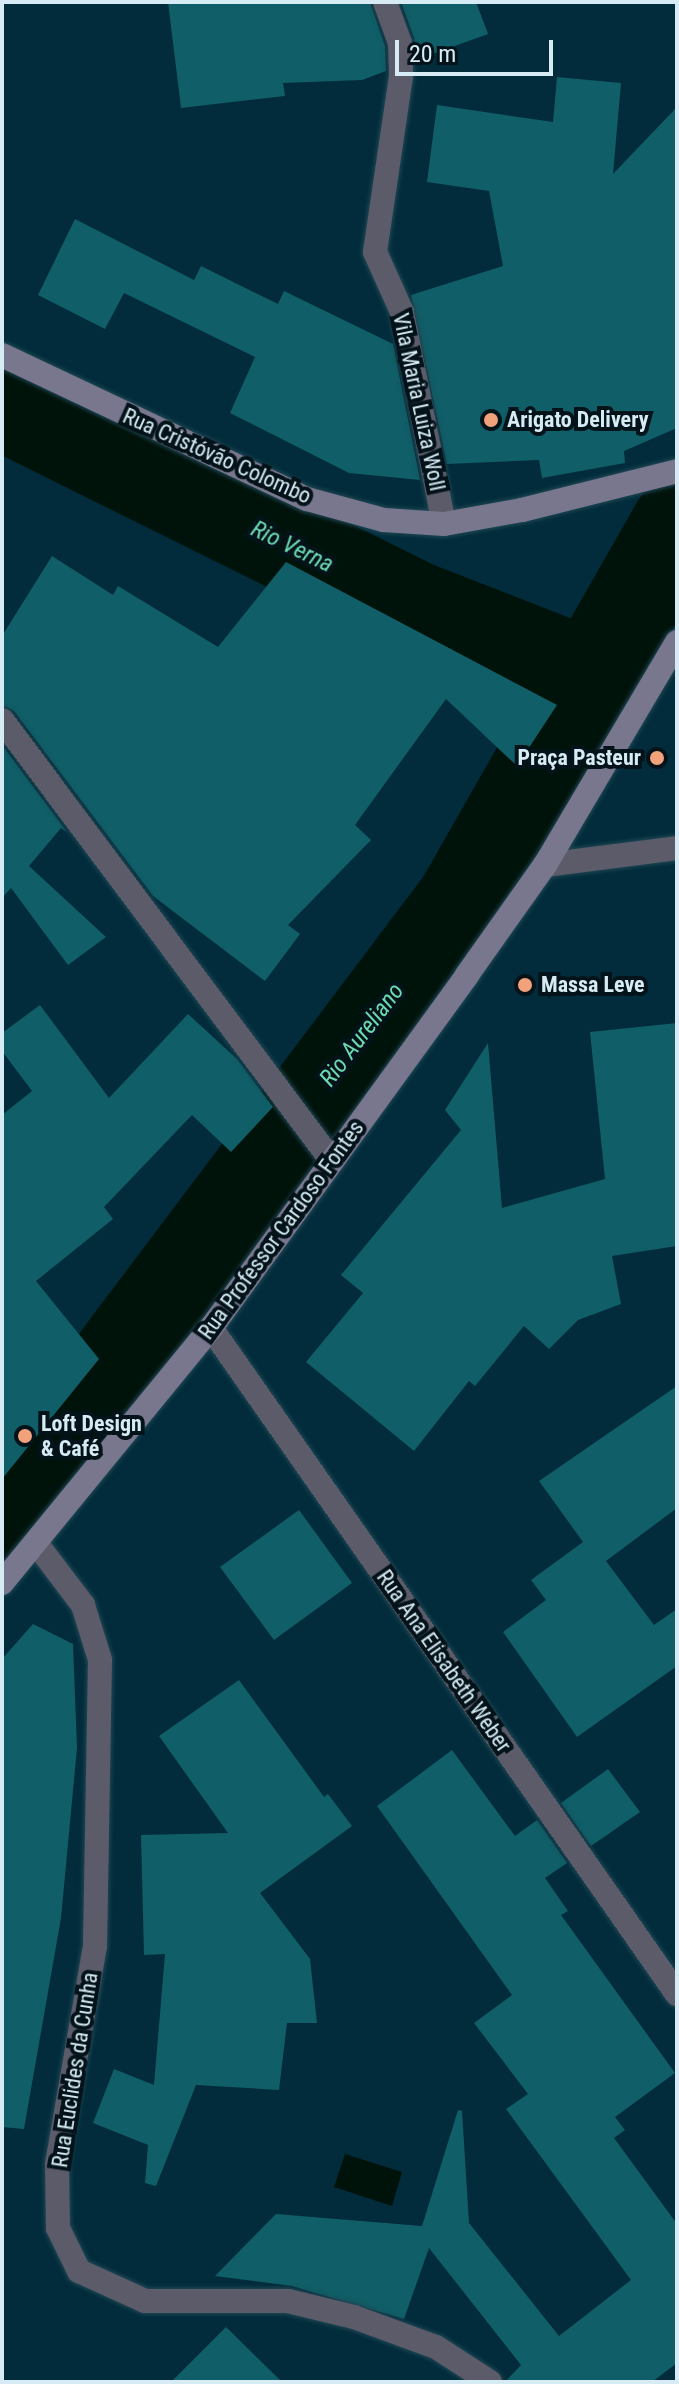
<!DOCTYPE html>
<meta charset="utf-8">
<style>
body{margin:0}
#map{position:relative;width:679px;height:2384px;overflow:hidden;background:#022c3b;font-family:"Roboto Condensed",sans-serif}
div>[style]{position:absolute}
.water>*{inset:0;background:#00130b}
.river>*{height:94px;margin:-47px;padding:0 47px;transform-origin:47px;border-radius:47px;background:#00130b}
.building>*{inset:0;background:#105e67}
.roads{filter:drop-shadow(0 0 2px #204755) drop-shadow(0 0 2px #204755)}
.lane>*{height:24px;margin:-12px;padding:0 12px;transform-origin:12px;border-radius:12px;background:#5b5b69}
.street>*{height:24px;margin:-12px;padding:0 12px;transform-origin:12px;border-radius:12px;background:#5b5b69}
.secondary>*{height:24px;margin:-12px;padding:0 12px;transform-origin:12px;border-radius:12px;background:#78778e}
.dots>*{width:22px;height:22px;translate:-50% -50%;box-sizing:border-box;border:4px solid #041319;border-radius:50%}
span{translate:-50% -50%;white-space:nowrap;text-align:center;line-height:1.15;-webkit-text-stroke:8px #041319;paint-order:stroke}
.street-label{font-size:22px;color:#d6ebf4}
.poi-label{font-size:22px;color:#d6ebf4;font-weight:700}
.left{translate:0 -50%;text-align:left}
.right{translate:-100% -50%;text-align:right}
.water-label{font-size:24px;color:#6cdab1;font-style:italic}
.frame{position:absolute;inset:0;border:4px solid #d6ebf4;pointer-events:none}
.scale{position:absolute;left:395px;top:40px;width:158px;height:36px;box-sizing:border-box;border:4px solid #d6ebf4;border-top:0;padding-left:10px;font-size:24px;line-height:28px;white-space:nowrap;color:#d6ebf4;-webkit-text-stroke:6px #041319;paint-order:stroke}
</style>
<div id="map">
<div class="water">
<div style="clip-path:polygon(345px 2154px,402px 2172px,392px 2206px,334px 2187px)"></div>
</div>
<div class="river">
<div style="left:2px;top:403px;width:461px;rotate:26.4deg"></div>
<div style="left:415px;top:608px;width:187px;rotate:21.3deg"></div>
<div style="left:2px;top:1514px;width:766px;rotate:-53.01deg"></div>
<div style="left:463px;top:902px;width:432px;rotate:-60.3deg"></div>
</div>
<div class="building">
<div style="clip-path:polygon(168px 2px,370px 2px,385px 46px,386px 71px,362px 80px,283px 83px,285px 96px,181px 108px)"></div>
<div style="clip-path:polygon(401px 2px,476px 2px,488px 34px,416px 60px,414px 38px)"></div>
<div style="clip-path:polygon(557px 77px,621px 83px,613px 174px,677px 107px,677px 428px,624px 451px,625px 463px,542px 478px,539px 460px,447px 464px,411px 295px,503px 266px,489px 191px,427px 182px,437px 105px,553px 122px)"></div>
<div style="clip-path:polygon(75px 219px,194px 280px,201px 266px,278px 304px,284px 291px,393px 344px,420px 480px,349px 473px,230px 413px,255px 357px,124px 293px,105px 329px,38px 295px)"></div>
<div style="clip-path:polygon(52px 556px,113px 595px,118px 586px,218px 647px,286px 562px,557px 705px,517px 766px,446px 699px,355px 825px,371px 840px,288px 925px,300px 934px,265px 981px,153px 896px,14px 711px,2px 705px,2px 636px)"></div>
<div style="clip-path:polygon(2px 745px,67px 832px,61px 828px,29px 866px,106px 937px,68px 965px,11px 888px,2px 898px)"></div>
<div style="clip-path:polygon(40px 1005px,109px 1098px,188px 1014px,237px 1059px,273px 1107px,231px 1152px,192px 1115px,104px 1207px,113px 1219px,36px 1281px,99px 1359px,2px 1479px,2px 1115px,32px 1091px,2px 1051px,2px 1033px)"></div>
<div style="clip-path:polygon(677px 1023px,677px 1246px,612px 1256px,621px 1304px,578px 1320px,549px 1349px,524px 1326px,475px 1386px,469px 1381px,414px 1451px,306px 1362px,363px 1293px,341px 1275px,461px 1130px,445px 1110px,488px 1043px,502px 1208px,605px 1179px,590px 1032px)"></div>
<div style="clip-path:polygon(677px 1386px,677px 1508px,606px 1561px,654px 1625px,677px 1609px,677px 1666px,577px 1737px,503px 1632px,546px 1600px,531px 1580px,583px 1542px,539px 1481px)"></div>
<div style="clip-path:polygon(299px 1510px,352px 1583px,274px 1640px,220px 1567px)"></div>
<div style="clip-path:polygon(33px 1624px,73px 1644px,77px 1748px,61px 1918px,24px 2129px,2px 2127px,2px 1659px)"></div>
<div style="clip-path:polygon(239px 1680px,324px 1797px,328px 1794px,352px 1826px,260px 1893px,310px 1959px,317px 2023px,287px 2023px,279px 2090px,196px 2085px,156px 2186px,145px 2183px,148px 2145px,93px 2123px,114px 2069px,154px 2085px,165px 1954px,144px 1955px,141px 1835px,228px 1833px,159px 1736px)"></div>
<div style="clip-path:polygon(452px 1750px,515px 1836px,537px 1820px,567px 1863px,545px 1878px,568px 1911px,561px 1915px,675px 2073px,615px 2117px,625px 2130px,614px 2138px,677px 2224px,677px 2363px,652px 2382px,505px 2382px,521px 2365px,429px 2248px,404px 2319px,292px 2286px,215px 2276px,276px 2214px,422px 2226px,458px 2110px,462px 2111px,469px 2223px,559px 2336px,631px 2280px,506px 2109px,528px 2094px,474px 2023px,512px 1995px,377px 1806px)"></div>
<div style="clip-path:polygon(608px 1769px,640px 1812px,591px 1846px,561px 1803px)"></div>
<div style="clip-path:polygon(226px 2327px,282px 2382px,171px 2382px)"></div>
</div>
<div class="roads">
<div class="lane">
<div style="left:385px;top:2px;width:44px;rotate:69.9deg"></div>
<div style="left:400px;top:43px;width:33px;rotate:88deg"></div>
<div style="left:401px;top:76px;width:178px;rotate:98.4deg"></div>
<div style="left:375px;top:252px;width:66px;rotate:65.8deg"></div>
<div style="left:402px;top:312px;width:216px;rotate:78.8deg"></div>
</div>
<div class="street">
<div style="left:2px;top:720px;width:551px;rotate:53.19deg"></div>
<div style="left:545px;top:865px;width:133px;rotate:-7.3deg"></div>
<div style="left:211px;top:1328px;width:813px;rotate:55.02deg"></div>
<div style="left:36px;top:1543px;width:78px;rotate:52.8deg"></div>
<div style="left:83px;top:1605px;width:58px;rotate:72.8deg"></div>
<div style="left:100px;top:1660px;width:286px;rotate:91deg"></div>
<div style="left:95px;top:1946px;width:221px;rotate:99.9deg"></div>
<div style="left:57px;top:2164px;width:64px;rotate:89.1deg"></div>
<div style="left:58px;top:2228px;width:48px;rotate:64deg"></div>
<div style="left:79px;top:2271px;width:72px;rotate:24.4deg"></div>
<div style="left:145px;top:2301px;width:143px"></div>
<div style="left:288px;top:2301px;width:68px;rotate:13.6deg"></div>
<div style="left:354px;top:2317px;width:87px;rotate:20.1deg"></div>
<div style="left:436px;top:2347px;width:64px;rotate:32.9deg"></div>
</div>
<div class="secondary">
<div style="left:2px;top:355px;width:337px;rotate:25.3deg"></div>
<div style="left:307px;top:499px;width:80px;rotate:15.3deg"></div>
<div style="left:384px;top:520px;width:60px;rotate:3.8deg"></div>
<div style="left:444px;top:524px;width:79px;rotate:-10.2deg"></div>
<div style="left:522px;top:510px;width:160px;rotate:-14.1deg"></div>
<div style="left:2px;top:1583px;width:330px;rotate:-50.7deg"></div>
<div style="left:211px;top:1328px;width:436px;rotate:-54deg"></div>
<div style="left:467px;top:975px;width:135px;rotate:-54.7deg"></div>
<div style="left:545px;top:865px;width:259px;rotate:-59.4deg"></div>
</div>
</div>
<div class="dots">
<div style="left:491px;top:420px;background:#f1a27b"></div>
<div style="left:657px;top:758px;background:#f1a27b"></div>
<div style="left:525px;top:985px;background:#f1a27b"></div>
<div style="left:25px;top:1436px;background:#f1a27b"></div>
</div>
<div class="street-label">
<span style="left:419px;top:402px;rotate:78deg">Vila Maria Luiza Woll</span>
<span style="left:217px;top:456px;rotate:24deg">Rua Cristóvão Colombo</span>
<span style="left:281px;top:1230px;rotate:-54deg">Rua Professor Cardoso Fontes</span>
<span style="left:444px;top:1661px;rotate:55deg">Rua Ana Elisabeth Weber</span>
<span style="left:75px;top:2070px;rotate:-81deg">Rua Euclides da Cunha</span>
</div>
<div class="poi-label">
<span class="left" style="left:507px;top:420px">Arigato Delivery</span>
<span class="right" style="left:641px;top:758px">Praça Pasteur</span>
<span class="left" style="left:541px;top:985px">Massa Leve</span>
<span class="left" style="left:41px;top:1436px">Loft Design<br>&amp; Café</span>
</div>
<div class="water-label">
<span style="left:292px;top:547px;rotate:26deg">Rio Verna</span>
<span style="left:362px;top:1035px;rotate:-53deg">Rio Aureliano</span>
</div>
<div class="frame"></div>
<div class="scale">20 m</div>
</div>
